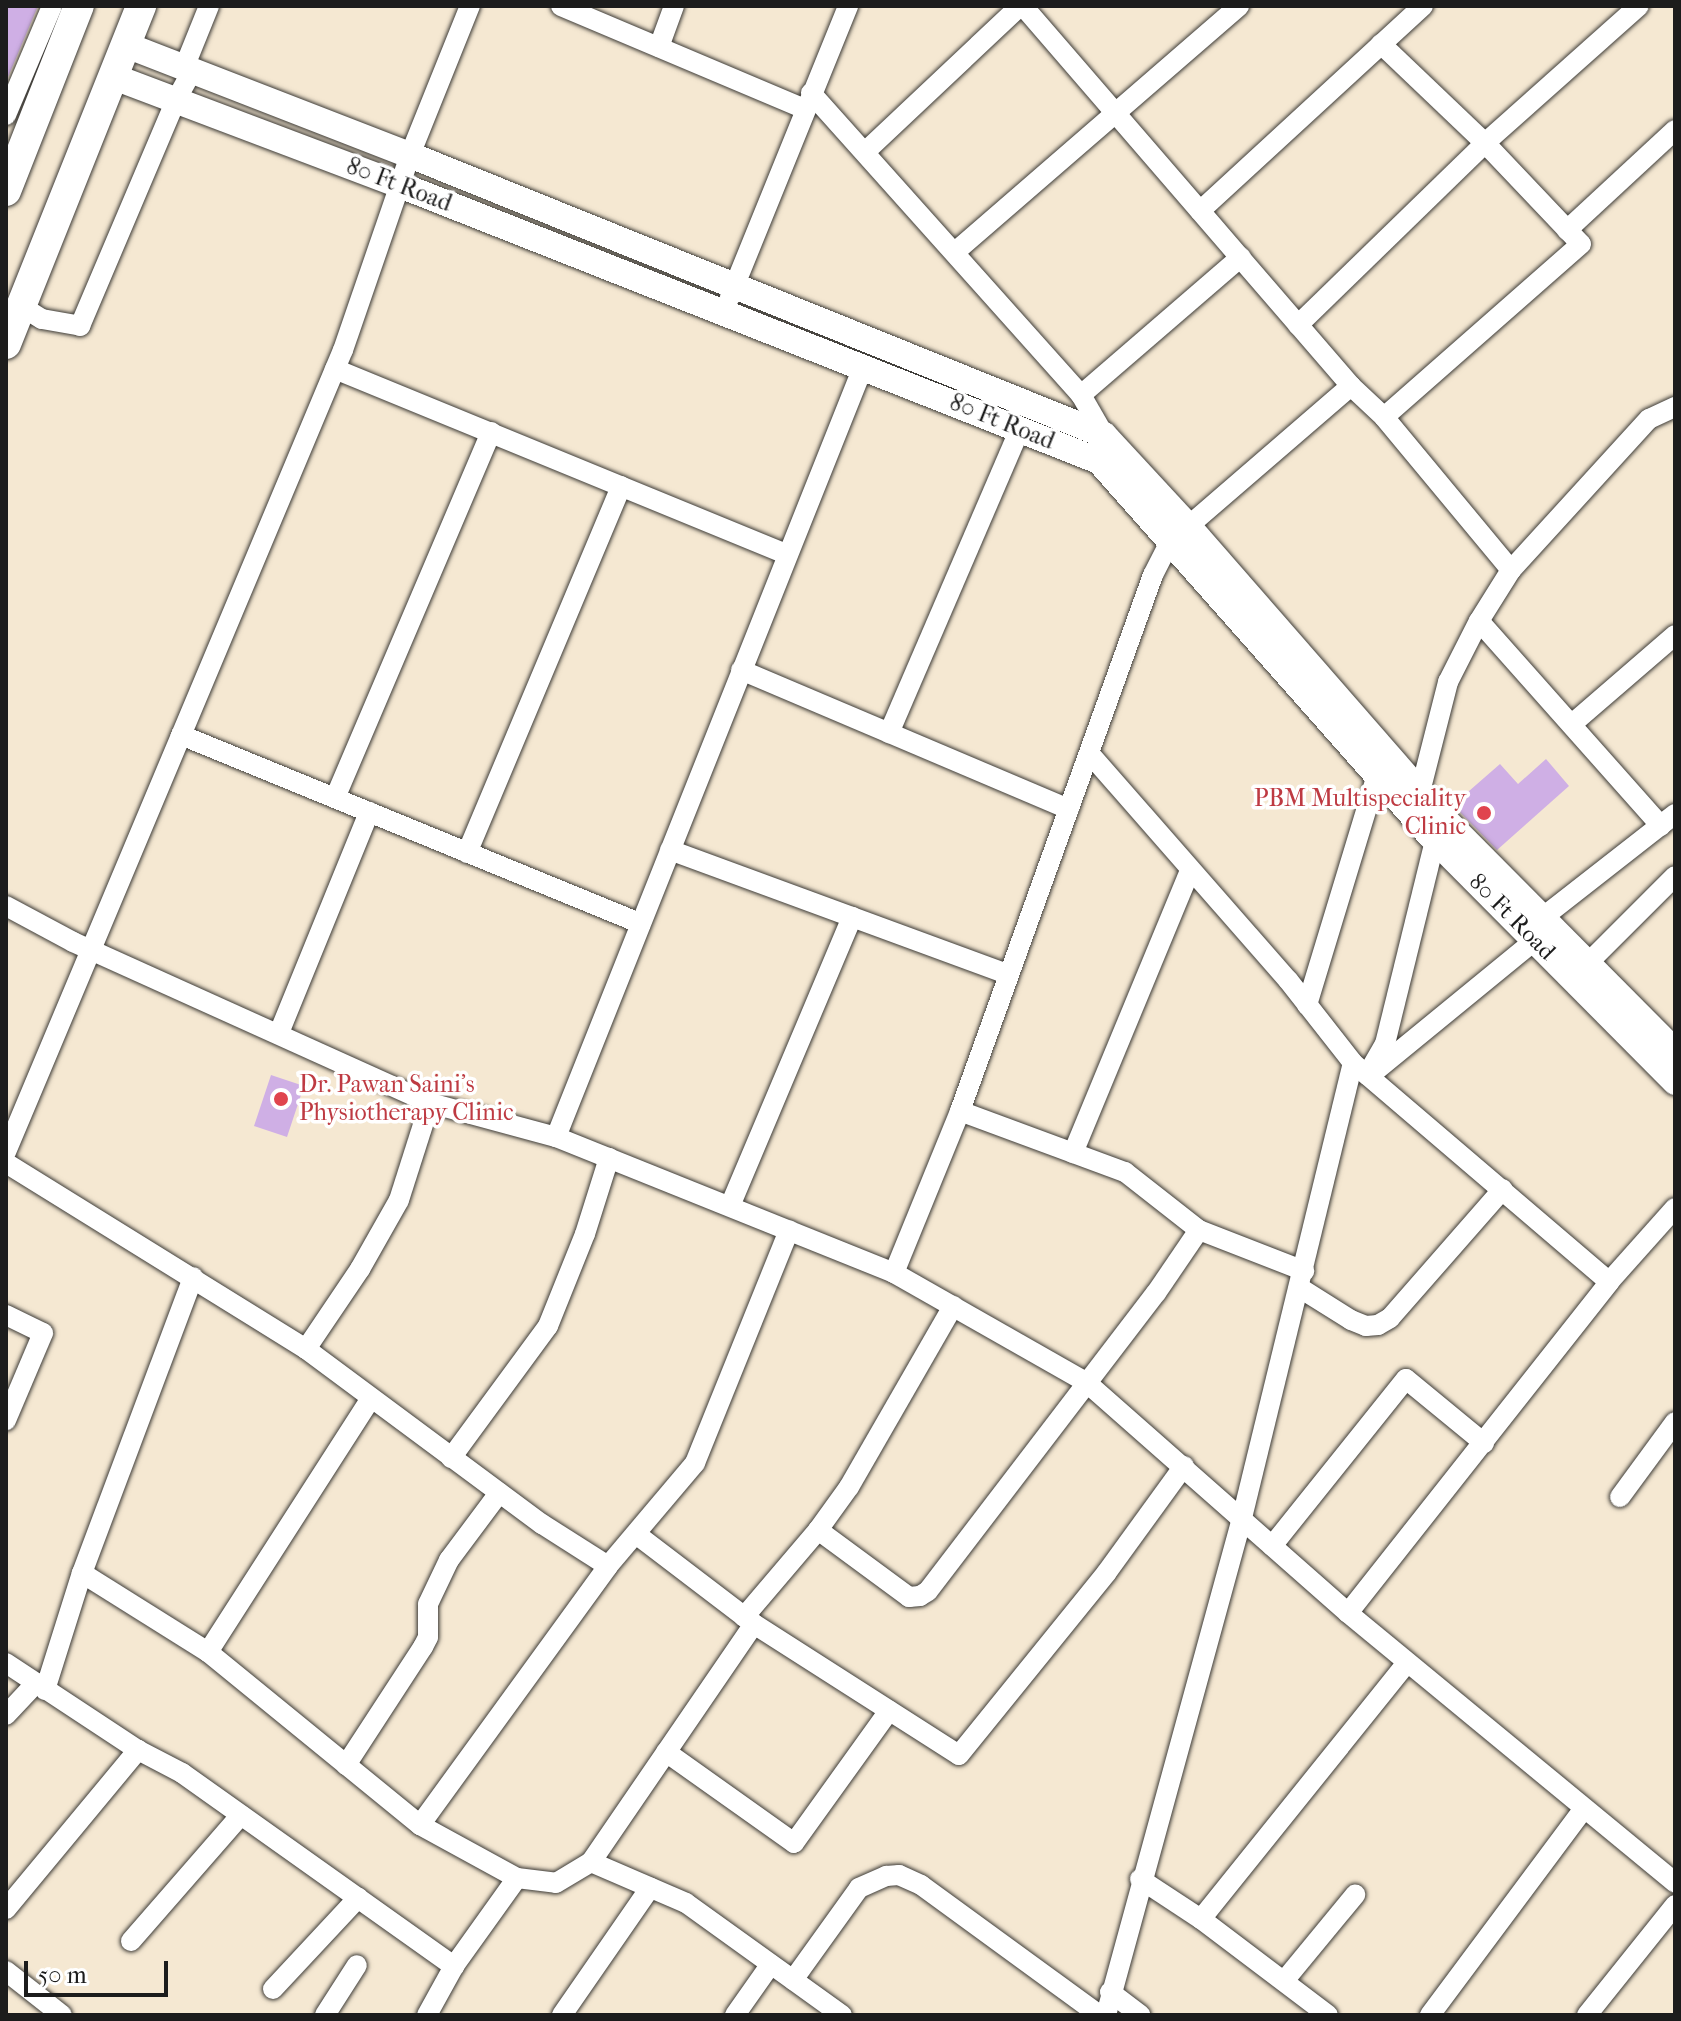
<!DOCTYPE html>
<style>
body{margin:0}
#map{position:relative;width:1681px;height:2021px;overflow:hidden;background:#f5e8d2;font-family:"IM FELL French Canon",serif}
div>[style]{position:absolute}
.building>*{inset:0;background:#cfafe5}
.roads{filter:drop-shadow(0 0 2px #3d3b37) drop-shadow(0 0 2px #3d3b37)}
.minor>*{height:20px;margin:-10px;padding:0 10px;transform-origin:10px;border-radius:10px;background:#fff}
.major>*{height:26px;margin:-13px;padding:0 13px;transform-origin:13px;border-radius:13px;background:#fff}
.highway>*{height:30px;margin:-15px;padding:0 15px;transform-origin:15px;border-radius:15px;background:#fff}
.dots>*{width:22px;height:22px;translate:-50% -50%;box-sizing:border-box;border:4px solid #fff;border-radius:50%}
span{translate:-50% -50%;white-space:nowrap;text-align:center;line-height:1.15;-webkit-text-stroke:7px #fff;paint-order:stroke}
.street-label{font-size:24px;color:#1c1c1c}
.health-label{font-size:24px;color:#be3a42}
.right{translate:-100% -50%;text-align:right}
.left{translate:0 -50%;text-align:left}
.frame{position:absolute;inset:0;border:8px solid #1c1c1c;pointer-events:none}
.scale{position:absolute;left:24px;top:1961px;width:144px;height:36px;box-sizing:border-box;border:4px solid #1c1c1c;border-top:0;padding-left:10px;font-size:24px;line-height:28px;white-space:nowrap;color:#1c1c1c;-webkit-text-stroke:6px #fff;paint-order:stroke}
</style>
<div id="map">
<div class="building">
<div style="clip-path:polygon(6px 6px,38px 6px,6px 82px)"></div>
<div style="clip-path:polygon(1546px 759px,1569px 786px,1497px 850px,1453px 805px,1500px 764px,1518px 784px)"></div>
<div style="clip-path:polygon(271px 1075px,304px 1086px,287px 1137px,254px 1126px)"></div>
</div>
<div class="roads">
<div class="minor">
<div style="left:561px;top:6px;width:265px;rotate:22.9deg"></div>
<div style="left:1023px;top:6px;width:502px;rotate:49.2deg"></div>
<div style="left:1351px;top:386px;width:45px;rotate:43.2deg"></div>
<div style="left:1384px;top:417px;width:199px;rotate:50.3deg"></div>
<div style="left:1381px;top:44px;width:144px;rotate:43.6deg"></div>
<div style="left:1485px;top:143px;width:139px;rotate:46.5deg"></div>
<div style="left:1581px;top:244px;width:262px;rotate:138.7deg"></div>
<div style="left:659px;top:47px;width:44px;rotate:-69.9deg"></div>
<div style="left:184px;top:68px;width:67px;rotate:-68deg"></div>
<div style="left:811px;top:93px;width:405px;rotate:48.2deg"></div>
<div style="left:1081px;top:395px;width:46px;rotate:60.1deg"></div>
<div style="left:6px;top:115px;width:118px;rotate:-67.1deg"></div>
<div style="left:865px;top:152px;width:213px;rotate:-43.3deg"></div>
<div style="left:1200px;top:211px;width:303px;rotate:-42.6deg"></div>
<div style="left:1567px;top:230px;width:147px;rotate:-42.8deg"></div>
<div style="left:955px;top:252px;width:376px;rotate:-40.9deg"></div>
<div style="left:730px;top:297px;width:314px;rotate:-67.9deg"></div>
<div style="left:29px;top:311px;width:15px;rotate:32deg"></div>
<div style="left:42px;top:319px;width:39px;rotate:10deg"></div>
<div style="left:80px;top:326px;width:246px;rotate:-67deg"></div>
<div style="left:176px;top:100px;width:33px;rotate:-61deg"></div>
<div style="left:1298px;top:325px;width:261px;rotate:-44.2deg"></div>
<div style="left:1485px;top:143px;width:206px;rotate:-41.7deg"></div>
<div style="left:335px;top:369px;width:488px;rotate:22.3deg"></div>
<div style="left:1081px;top:395px;width:211px;rotate:-40.8deg"></div>
<div style="left:1479px;top:621px;width:274px;rotate:48.4deg"></div>
<div style="left:741px;top:670px;width:356px;rotate:23deg"></div>
<div style="left:1572px;top:724px;width:136px;rotate:-40.8deg"></div>
<div style="left:889px;top:733px;width:331px;rotate:-66.7deg"></div>
<div style="left:181px;top:735px;width:497px;rotate:22.3deg"></div>
<div style="left:1090px;top:754px;width:300px;rotate:48.8deg"></div>
<div style="left:1288px;top:980px;width:105px;rotate:51.9deg"></div>
<div style="left:1353px;top:1063px;width:337px;rotate:40.5deg"></div>
<div style="left:1420px;top:792px;width:114px;rotate:-75.7deg"></div>
<div style="left:1448px;top:682px;width:68px;rotate:-63.1deg"></div>
<div style="left:1479px;top:621px;width:60px;rotate:-57.9deg"></div>
<div style="left:1511px;top:570px;width:205px;rotate:-47.6deg"></div>
<div style="left:1649px;top:419px;width:29px;rotate:-25deg"></div>
<div style="left:335px;top:798px;width:398px;rotate:-66.9deg"></div>
<div style="left:670px;top:850px;width:359px;rotate:20.2deg"></div>
<div style="left:467px;top:853px;width:398px;rotate:-67.2deg"></div>
<div style="left:6px;top:906px;width:76px;rotate:28.2deg"></div>
<div style="left:73px;top:942px;width:392px;rotate:24.3deg"></div>
<div style="left:430px;top:1103px;width:131px;rotate:15.1deg"></div>
<div style="left:556px;top:1137px;width:364px;rotate:21.9deg"></div>
<div style="left:894px;top:1273px;width:221px;rotate:29.6deg"></div>
<div style="left:1086px;top:1382px;width:349px;rotate:41.4deg"></div>
<div style="left:1348px;top:1613px;width:424px;rotate:39.5deg"></div>
<div style="left:1542px;top:918px;width:169px;rotate:-38deg"></div>
<div style="left:1587px;top:964px;width:124px;rotate:-45deg"></div>
<div style="left:1307px;top:1005px;width:240px;rotate:-73.1deg"></div>
<div style="left:279px;top:1033px;width:239px;rotate:-67.8deg"></div>
<div style="left:1374px;top:1072px;width:208px;rotate:-39.3deg"></div>
<div style="left:1367px;top:1075px;width:36px;rotate:-60deg"></div>
<div style="left:1385px;top:1044px;width:210px;rotate:-76.2deg"></div>
<div style="left:960px;top:1111px;width:176px;rotate:20.3deg"></div>
<div style="left:1125px;top:1172px;width:94px;rotate:38.1deg"></div>
<div style="left:1199px;top:1230px;width:113px;rotate:21.3deg"></div>
<div style="left:556px;top:1137px;width:829px;rotate:-68.26deg"></div>
<div style="left:6px;top:1152px;width:870px;rotate:-67.21deg"></div>
<div style="left:343px;top:350px;width:206px;rotate:-71deg"></div>
<div style="left:410px;top:155px;width:161px;rotate:-68.1deg"></div>
<div style="left:1073px;top:1153px;width:306px;rotate:-67.5deg"></div>
<div style="left:6px;top:1163px;width:353px;rotate:31.8deg"></div>
<div style="left:306px;top:1349px;width:294px;rotate:36.6deg"></div>
<div style="left:542px;top:1524px;width:78px;rotate:32.5deg"></div>
<div style="left:730px;top:1206px;width:314px;rotate:-67.1deg"></div>
<div style="left:894px;top:1273px;width:175px;rotate:-67.8deg"></div>
<div style="left:960px;top:1111px;width:570px;rotate:-70.2deg"></div>
<div style="left:1153px;top:575px;width:37px;rotate:-63deg"></div>
<div style="left:1170px;top:542px;width:239px;rotate:-40.8deg"></div>
<div style="left:1300px;top:1288px;width:60px;rotate:32.1deg"></div>
<div style="left:1351px;top:1320px;width:16px;rotate:22deg"></div>
<div style="left:1366px;top:1326px;width:12px;rotate:-5deg"></div>
<div style="left:1378px;top:1325px;width:14px;rotate:-30deg"></div>
<div style="left:1390px;top:1318px;width:171px;rotate:-48.8deg"></div>
<div style="left:6px;top:1315px;width:41px;rotate:25.9deg"></div>
<div style="left:43px;top:1333px;width:95px;rotate:113deg"></div>
<div style="left:306px;top:1349px;width:97px;rotate:-56deg"></div>
<div style="left:360px;top:1269px;width:79px;rotate:-60.5deg"></div>
<div style="left:399px;top:1200px;width:102px;rotate:-72.3deg"></div>
<div style="left:451px;top:1458px;width:164px;rotate:-53.7deg"></div>
<div style="left:548px;top:1326px;width:99px;rotate:-68.1deg"></div>
<div style="left:585px;top:1234px;width:80px;rotate:-72.5deg"></div>
<div style="left:1620px;top:1497px;width:93px;rotate:-53.7deg"></div>
<div style="left:818px;top:1530px;width:113px;rotate:36.4deg"></div>
<div style="left:909px;top:1597px;width:11px;rotate:-5deg"></div>
<div style="left:920px;top:1596px;width:9px;rotate:-32deg"></div>
<div style="left:928px;top:1591px;width:375px;rotate:-52.6deg"></div>
<div style="left:1156px;top:1293px;width:76px;rotate:-55.7deg"></div>
<div style="left:1272px;top:1546px;width:214px;rotate:-51.3deg"></div>
<div style="left:1406px;top:1379px;width:101px;rotate:39.4deg"></div>
<div style="left:82px;top:1573px;width:149px;rotate:32.1deg"></div>
<div style="left:208px;top:1652px;width:274px;rotate:39.2deg"></div>
<div style="left:420px;top:1825px;width:111px;rotate:28.7deg"></div>
<div style="left:517px;top:1878px;width:39px;rotate:7deg"></div>
<div style="left:556px;top:1883px;width:41px;rotate:-31deg"></div>
<div style="left:591px;top:1862px;width:288px;rotate:-55.6deg"></div>
<div style="left:754px;top:1624px;width:148px;rotate:-142.7deg"></div>
<div style="left:1348px;top:1613px;width:422px;rotate:-51.7deg"></div>
<div style="left:1609px;top:1282px;width:99px;rotate:-48.3deg"></div>
<div style="left:744px;top:1617px;width:114px;rotate:-49.6deg"></div>
<div style="left:818px;top:1530px;width:53px;rotate:-54.2deg"></div>
<div style="left:849px;top:1487px;width:209px;rotate:-60.1deg"></div>
<div style="left:754px;top:1624px;width:243px;rotate:32.6deg"></div>
<div style="left:959px;top:1755px;width:235px;rotate:-51deg"></div>
<div style="left:1107px;top:1572px;width:131px;rotate:-54deg"></div>
<div style="left:208px;top:1652px;width:300px;rotate:-57.3deg"></div>
<div style="left:6px;top:1663px;width:158px;rotate:33.4deg"></div>
<div style="left:138px;top:1750px;width:50px;rotate:27.6deg"></div>
<div style="left:182px;top:1773px;width:334px;rotate:35.4deg"></div>
<div style="left:45px;top:1690px;width:123px;rotate:-72.5deg"></div>
<div style="left:82px;top:1573px;width:316px;rotate:-69.4deg"></div>
<div style="left:6px;top:1715px;width:44px;rotate:-46.8deg"></div>
<div style="left:666px;top:1752px;width:157px;rotate:35.4deg"></div>
<div style="left:794px;top:1843px;width:163px;rotate:-54.3deg"></div>
<div style="left:346px;top:1765px;width:141px;rotate:-56.9deg"></div>
<div style="left:423px;top:1647px;width:11px;rotate:-63deg"></div>
<div style="left:428px;top:1637px;width:33px;rotate:-90deg"></div>
<div style="left:428px;top:1604px;width:49px;rotate:-64.5deg"></div>
<div style="left:449px;top:1560px;width:84px;rotate:-53.3deg"></div>
<div style="left:420px;top:1825px;width:320px;rotate:-54deg"></div>
<div style="left:608px;top:1566px;width:135px;rotate:-49.8deg"></div>
<div style="left:695px;top:1463px;width:251px;rotate:-68deg"></div>
<div style="left:591px;top:1862px;width:103px;rotate:23.3deg"></div>
<div style="left:686px;top:1903px;width:192px;rotate:35.7deg"></div>
<div style="left:1140px;top:1879px;width:73px;rotate:33.3deg"></div>
<div style="left:1201px;top:1919px;width:159px;rotate:37.1deg"></div>
<div style="left:6px;top:1909px;width:207px;rotate:-50.3deg"></div>
<div style="left:1201px;top:1919px;width:329px;rotate:-51.2deg"></div>
<div style="left:131px;top:1941px;width:167px;rotate:-48.9deg"></div>
<div style="left:6px;top:1971px;width:71px;rotate:38.2deg"></div>
<div style="left:793px;top:1980px;width:113px;rotate:-54.3deg"></div>
<div style="left:859px;top:1888px;width:30px;rotate:-24deg"></div>
<div style="left:886px;top:1876px;width:13px;rotate:-4deg"></div>
<div style="left:899px;top:1875px;width:24px;rotate:24deg"></div>
<div style="left:921px;top:1885px;width:220px;rotate:36.1deg"></div>
<div style="left:1284px;top:1981px;width:112px;rotate:-50.5deg"></div>
<div style="left:273px;top:1989px;width:125px;rotate:-47deg"></div>
<div style="left:1110px;top:1992px;width:38px;rotate:37deg"></div>
<div style="left:325px;top:2015px;width:59px;rotate:-57.4deg"></div>
<div style="left:427px;top:2015px;width:56px;rotate:-61.1deg"></div>
<div style="left:454px;top:1966px;width:108px;rotate:-54.4deg"></div>
<div style="left:562px;top:2015px;width:155px;rotate:-55.3deg"></div>
<div style="left:735px;top:2015px;width:62px;rotate:-54.8deg"></div>
<div style="left:1106px;top:2015px;width:511px;rotate:-74.69deg"></div>
<div style="left:1241px;top:1522px;width:472px;rotate:-76.3deg"></div>
<div style="left:1430px;top:2015px;width:256px;rotate:-53.3deg"></div>
<div style="left:1587px;top:2015px;width:141px;rotate:-51.3deg"></div>
</div>
<div class="major">
<div style="left:126px;top:45px;width:305px;rotate:21.2deg"></div>
<div style="left:410px;top:155px;width:748px;rotate:21.97deg"></div>
<div style="left:1104px;top:435px;width:125px;rotate:47.3deg"></div>
<div style="left:1189px;top:527px;width:389px;rotate:48.9deg"></div>
<div style="left:1445px;top:820px;width:327px;rotate:45.2deg"></div>
<div style="left:114px;top:77px;width:306px;rotate:20.7deg"></div>
<div style="left:400px;top:185px;width:752px;rotate:21.55deg"></div>
<div style="left:1099px;top:461px;width:499px;rotate:48.5deg"></div>
<div style="left:1430px;top:835px;width:348px;rotate:45.2deg"></div>
</div>
<div class="highway">
<div style="left:6px;top:191px;width:199px;rotate:-68.5deg"></div>
<div style="left:6px;top:344px;width:364px;rotate:-68.2deg"></div>
</div>
</div>
<div class="dots">
<div style="left:1484px;top:813px;background:#e0444e"></div>
<div style="left:281px;top:1099px;background:#e0444e"></div>
</div>
<div class="street-label">
<span style="left:399px;top:185px;rotate:21deg">80 Ft Road</span>
<span style="left:1002px;top:422px;rotate:22deg">80 Ft Road</span>
<span style="left:1512px;top:917px;rotate:45deg">80 Ft Road</span>
</div>
<div class="health-label">
<span class="right" style="left:1466px;top:813px">PBM Multispeciality<br>Clinic</span>
<span class="left" style="left:299px;top:1099px">Dr. Pawan Saini's<br>Physiotherapy Clinic</span>
</div>
<div class="frame"></div>
<div class="scale">50 m</div>
</div>
